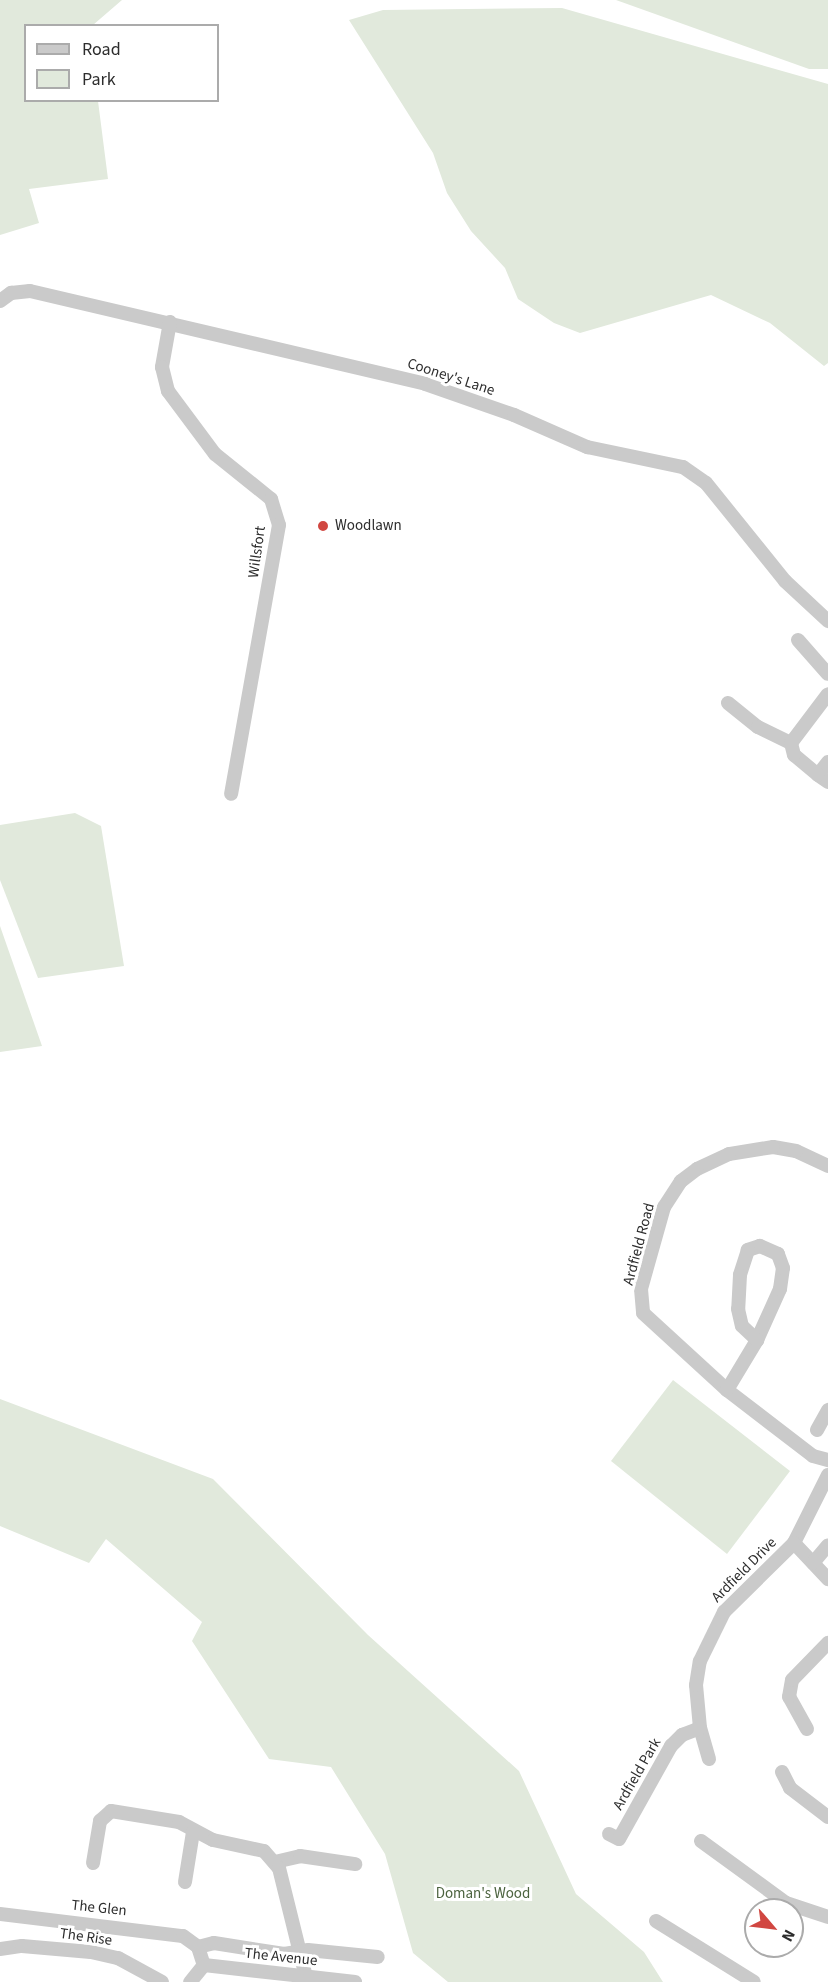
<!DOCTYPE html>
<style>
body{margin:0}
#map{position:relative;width:828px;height:1982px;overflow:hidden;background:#fff;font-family:"Source Sans 3",sans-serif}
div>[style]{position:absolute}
.green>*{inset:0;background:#e1e9dc}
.minor>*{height:14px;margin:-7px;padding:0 7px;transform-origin:7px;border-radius:7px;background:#cacaca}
.dots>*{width:16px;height:16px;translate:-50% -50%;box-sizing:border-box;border:3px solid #fff;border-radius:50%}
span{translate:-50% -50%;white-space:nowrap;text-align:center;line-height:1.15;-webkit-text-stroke:6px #fff;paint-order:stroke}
.street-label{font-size:15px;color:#2d2d2d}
.poi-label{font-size:15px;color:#2d2d2d}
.left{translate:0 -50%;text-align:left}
.park-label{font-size:15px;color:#4c633f}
.legend{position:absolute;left:24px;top:24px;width:195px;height:78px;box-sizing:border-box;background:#fff;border:2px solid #ababab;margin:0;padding:8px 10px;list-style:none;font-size:18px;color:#2d2d2d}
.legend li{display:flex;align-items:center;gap:12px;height:30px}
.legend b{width:30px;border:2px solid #ababab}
.north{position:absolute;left:744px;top:1898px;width:60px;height:60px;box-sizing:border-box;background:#fff;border:2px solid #ababab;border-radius:50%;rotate:118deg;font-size:16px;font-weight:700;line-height:24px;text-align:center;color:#2d2d2d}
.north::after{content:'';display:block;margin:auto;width:21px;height:27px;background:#d14741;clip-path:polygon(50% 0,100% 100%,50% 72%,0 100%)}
</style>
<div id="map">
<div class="green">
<div style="clip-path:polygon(0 0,122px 0,93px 25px,26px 26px,26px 100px,98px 101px,108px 179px,29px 189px,39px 223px,0 235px)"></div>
<div style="clip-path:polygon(616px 0,828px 0,828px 69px,809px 69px)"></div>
<div style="clip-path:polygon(562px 8px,828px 84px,828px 363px,824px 366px,770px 323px,711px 295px,580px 333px,554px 323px,518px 299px,505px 268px,471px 231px,447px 193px,433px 153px,349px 20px,383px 10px)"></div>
<div style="clip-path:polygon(75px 813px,101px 826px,124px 966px,38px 978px,0 880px,0 825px)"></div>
<div style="clip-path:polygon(0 926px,42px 1046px,0 1052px)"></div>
<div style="clip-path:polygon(673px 1380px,790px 1471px,727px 1554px,611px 1461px)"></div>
<div style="clip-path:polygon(0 1399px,213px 1479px,368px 1635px,519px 1771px,576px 1894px,644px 1952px,663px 1982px,448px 1982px,413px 1953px,385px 1854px,331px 1767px,269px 1759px,192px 1641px,202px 1622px,106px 1539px,89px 1563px,0 1526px)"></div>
</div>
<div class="minor">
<div style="left:0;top:301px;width:14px;rotate:-36deg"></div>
<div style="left:11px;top:293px;width:19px;rotate:-6deg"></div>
<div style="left:30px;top:291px;width:406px;rotate:13.2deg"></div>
<div style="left:425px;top:384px;width:94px;rotate:19.2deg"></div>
<div style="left:514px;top:415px;width:80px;rotate:23.7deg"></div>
<div style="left:587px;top:447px;width:98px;rotate:11.8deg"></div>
<div style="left:683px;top:467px;width:28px;rotate:35deg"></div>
<div style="left:706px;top:483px;width:126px;rotate:51.1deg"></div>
<div style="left:785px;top:581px;width:59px;rotate:42.9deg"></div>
<div style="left:170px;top:322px;width:46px;rotate:100.1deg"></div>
<div style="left:162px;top:367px;width:25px;rotate:76deg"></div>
<div style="left:168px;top:391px;width:79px;rotate:53.3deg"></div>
<div style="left:215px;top:454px;width:72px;rotate:38.8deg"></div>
<div style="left:271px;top:499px;width:27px;rotate:73deg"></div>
<div style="left:279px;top:525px;width:273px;rotate:100.1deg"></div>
<div style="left:798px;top:640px;width:45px;rotate:48.6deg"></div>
<div style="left:728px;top:703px;width:38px;rotate:39deg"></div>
<div style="left:758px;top:727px;width:37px;rotate:26deg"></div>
<div style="left:828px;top:762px;width:16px;rotate:128deg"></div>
<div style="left:818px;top:775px;width:12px;rotate:35deg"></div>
<div style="left:818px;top:775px;width:31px;rotate:-140deg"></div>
<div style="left:794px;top:755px;width:12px;rotate:-104deg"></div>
<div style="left:791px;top:743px;width:61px;rotate:-52.9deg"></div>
<div style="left:828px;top:1166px;width:35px;rotate:-155deg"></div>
<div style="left:796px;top:1151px;width:23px;rotate:-170deg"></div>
<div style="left:773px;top:1147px;width:45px;rotate:171deg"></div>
<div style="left:729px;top:1154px;width:35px;rotate:155deg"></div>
<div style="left:697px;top:1169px;width:20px;rotate:143deg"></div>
<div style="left:681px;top:1181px;width:31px;rotate:123deg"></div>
<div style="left:664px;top:1207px;width:85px;rotate:105.7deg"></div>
<div style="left:641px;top:1289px;width:24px;rotate:85deg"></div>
<div style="left:643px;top:1313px;width:114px;rotate:42.5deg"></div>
<div style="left:727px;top:1390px;width:108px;rotate:37.5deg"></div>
<div style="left:813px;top:1456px;width:16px;rotate:15deg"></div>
<div style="left:727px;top:1390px;width:58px;rotate:-59deg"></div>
<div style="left:757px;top:1340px;width:56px;rotate:-65.7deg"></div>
<div style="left:780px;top:1289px;width:21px;rotate:-82deg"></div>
<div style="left:783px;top:1268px;width:15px;rotate:-110deg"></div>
<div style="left:778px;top:1254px;width:20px;rotate:-156deg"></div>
<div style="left:760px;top:1246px;width:13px;rotate:162deg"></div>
<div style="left:748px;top:1250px;width:26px;rotate:108deg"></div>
<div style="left:740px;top:1275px;width:34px;rotate:93deg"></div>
<div style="left:738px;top:1309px;width:17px;rotate:77deg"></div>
<div style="left:742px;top:1326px;width:21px;rotate:43deg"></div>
<div style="left:817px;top:1430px;width:23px;rotate:-61deg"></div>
<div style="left:828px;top:1475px;width:76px;rotate:116.6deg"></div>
<div style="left:794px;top:1543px;width:50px;rotate:46.6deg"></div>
<div style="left:813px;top:1563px;width:23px;rotate:-50deg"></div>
<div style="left:807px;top:1729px;width:37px;rotate:-119deg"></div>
<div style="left:789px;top:1697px;width:17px;rotate:-80deg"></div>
<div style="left:792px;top:1680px;width:52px;rotate:-45.8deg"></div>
<div style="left:709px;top:1759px;width:32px;rotate:-106deg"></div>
<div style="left:700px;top:1728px;width:43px;rotate:-95.3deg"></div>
<div style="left:696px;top:1685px;width:24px;rotate:-81deg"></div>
<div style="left:700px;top:1661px;width:55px;rotate:-63.9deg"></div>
<div style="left:724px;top:1612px;width:98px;rotate:-44.6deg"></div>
<div style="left:782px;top:1772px;width:18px;rotate:63deg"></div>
<div style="left:790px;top:1788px;width:48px;rotate:37.3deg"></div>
<div style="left:609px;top:1834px;width:11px;rotate:27deg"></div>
<div style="left:619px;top:1839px;width:107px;rotate:-60.8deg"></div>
<div style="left:671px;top:1746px;width:16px;rotate:-45deg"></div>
<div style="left:682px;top:1735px;width:19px;rotate:-21deg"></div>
<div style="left:701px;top:1841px;width:105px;rotate:36.1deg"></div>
<div style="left:786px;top:1903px;width:44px;rotate:18.4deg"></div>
<div style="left:275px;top:1862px;width:26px;rotate:-13deg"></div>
<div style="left:300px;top:1856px;width:56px;rotate:8.3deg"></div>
<div style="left:93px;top:1863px;width:43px;rotate:-80.5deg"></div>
<div style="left:100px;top:1821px;width:15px;rotate:-42deg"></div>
<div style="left:111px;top:1811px;width:69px;rotate:9.2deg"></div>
<div style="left:179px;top:1822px;width:38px;rotate:28deg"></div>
<div style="left:213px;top:1840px;width:52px;rotate:12.2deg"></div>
<div style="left:264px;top:1851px;width:23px;rotate:49deg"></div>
<div style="left:279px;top:1868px;width:112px;rotate:76.1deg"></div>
<div style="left:185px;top:1882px;width:51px;rotate:-80.9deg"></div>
<div style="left:0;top:1914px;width:184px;rotate:6.9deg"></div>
<div style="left:183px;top:1936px;width:19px;rotate:36deg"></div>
<div style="left:198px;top:1947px;width:19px;rotate:72deg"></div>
<div style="left:204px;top:1965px;width:22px;rotate:129deg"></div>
<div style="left:656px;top:1921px;width:115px;rotate:31.9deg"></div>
<div style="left:198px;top:1947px;width:16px;rotate:-14deg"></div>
<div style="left:214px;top:1943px;width:71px;rotate:8.9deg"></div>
<div style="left:284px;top:1954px;width:24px;rotate:-9deg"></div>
<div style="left:308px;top:1950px;width:70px;rotate:5.7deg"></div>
<div style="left:0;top:1949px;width:22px;rotate:-8deg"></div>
<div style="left:22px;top:1946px;width:69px;rotate:5deg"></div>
<div style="left:91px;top:1952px;width:28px;rotate:13deg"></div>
<div style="left:118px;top:1958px;width:50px;rotate:28.6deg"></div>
<div style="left:204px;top:1965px;width:152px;rotate:6.4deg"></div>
</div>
<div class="dots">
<div style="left:323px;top:526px;background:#d14741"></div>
</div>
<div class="street-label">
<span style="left:451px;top:377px;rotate:18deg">Cooney's Lane</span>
<span style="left:257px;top:552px;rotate:-82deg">Willsfort</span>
<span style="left:639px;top:1244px;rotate:-75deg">Ardfield Road</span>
<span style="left:744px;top:1570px;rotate:-45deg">Ardfield Drive</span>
<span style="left:637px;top:1774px;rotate:-60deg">Ardfield Park</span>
<span style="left:99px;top:1908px;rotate:6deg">The Glen</span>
<span style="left:86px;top:1937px;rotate:8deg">The Rise</span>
<span style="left:281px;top:1957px;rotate:6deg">The Avenue</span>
</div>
<div class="poi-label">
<span class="left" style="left:335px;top:526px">Woodlawn</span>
</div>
<div class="park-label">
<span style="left:483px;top:1894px">Doman's Wood</span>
</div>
<ul class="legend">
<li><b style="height:8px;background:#cacaca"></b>Road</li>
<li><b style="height:16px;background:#e1e9dc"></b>Park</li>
</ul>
<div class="north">N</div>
</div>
